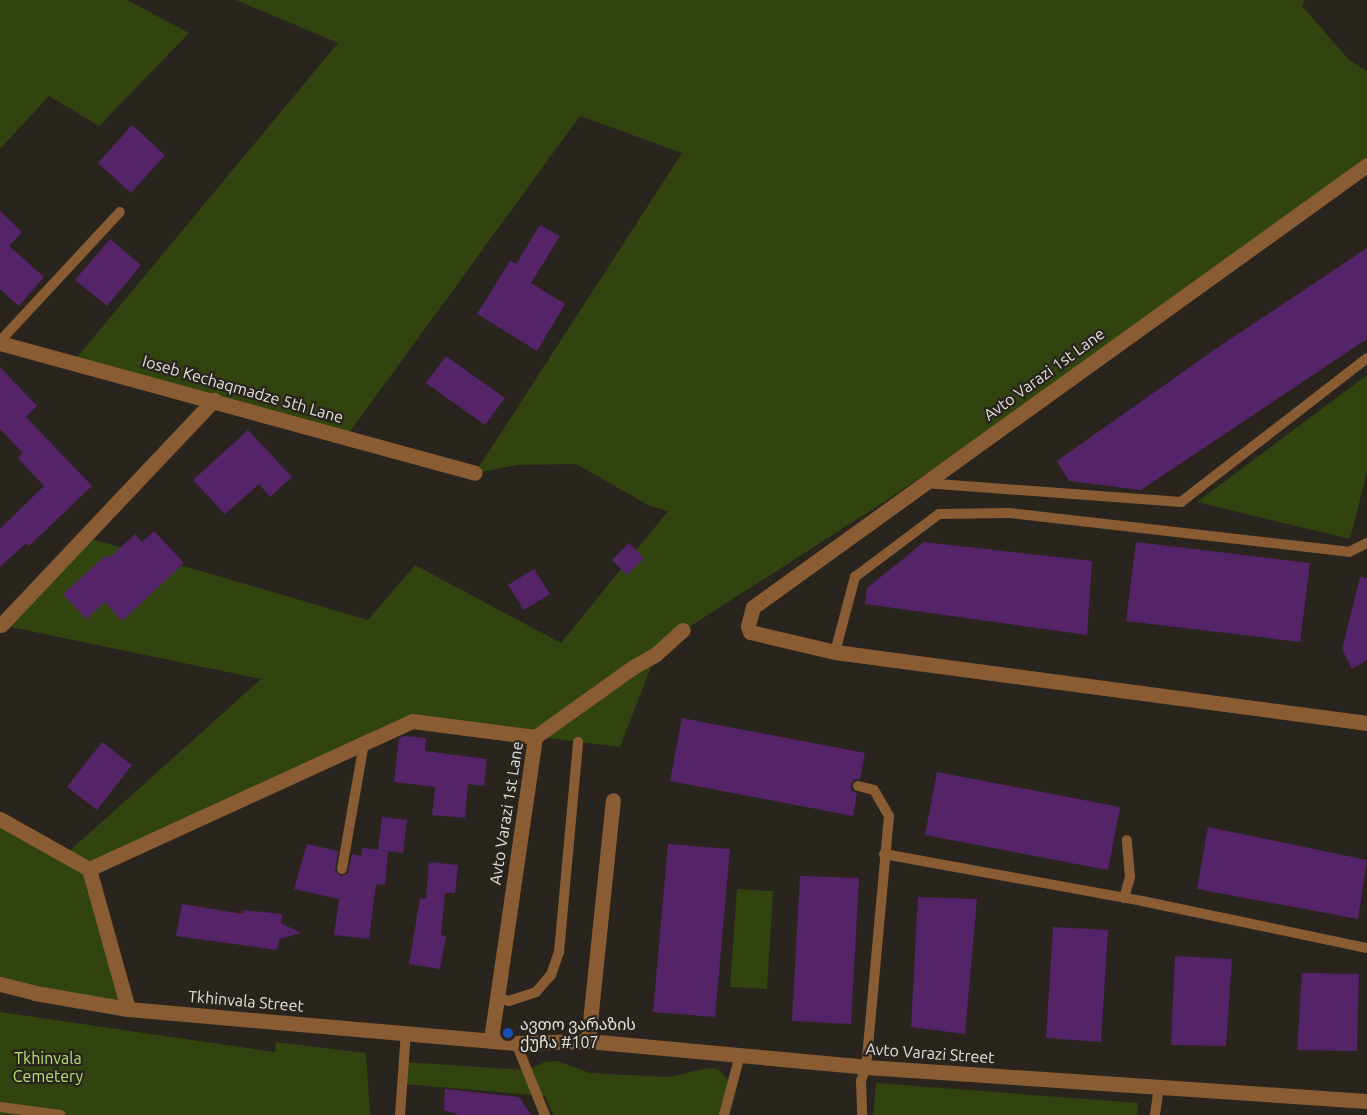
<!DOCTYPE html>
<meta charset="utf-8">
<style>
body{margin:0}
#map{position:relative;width:1367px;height:1115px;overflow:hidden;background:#29241d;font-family:Ubuntu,"Noto Sans Georgian",sans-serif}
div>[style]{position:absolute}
.green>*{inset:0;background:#31440f}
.building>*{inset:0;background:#552468}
.service>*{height:10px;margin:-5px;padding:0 5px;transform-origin:5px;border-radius:5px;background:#895c33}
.minor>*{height:15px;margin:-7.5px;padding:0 7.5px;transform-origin:7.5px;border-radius:7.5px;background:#895c33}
.tertiary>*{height:15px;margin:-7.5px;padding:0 7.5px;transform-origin:7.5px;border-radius:7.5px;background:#895c33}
.dots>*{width:16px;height:16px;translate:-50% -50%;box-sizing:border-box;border:3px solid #29241d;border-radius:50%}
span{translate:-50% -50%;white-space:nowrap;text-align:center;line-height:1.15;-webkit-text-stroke:4.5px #29241d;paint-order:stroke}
.street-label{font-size:16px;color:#e4e0dc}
.poi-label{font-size:16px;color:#e4e0dc}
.left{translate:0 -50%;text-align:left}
.park-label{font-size:16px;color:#b6e270}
</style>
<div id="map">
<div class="green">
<div style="clip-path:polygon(0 0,127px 0,189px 33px,99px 126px,49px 96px,0 149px)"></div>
<div style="clip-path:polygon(236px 0,1305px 0,1302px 6px,1349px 60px,1367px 71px,1367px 168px,1303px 217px,887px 500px,675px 636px,656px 654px,620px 747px,412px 721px,90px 869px,128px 1009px,0 984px,0 819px,65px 855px,261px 679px,1px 625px,85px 537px,368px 620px,415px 565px,561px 643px,668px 511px,650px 506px,576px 464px,518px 465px,475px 473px,682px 153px,580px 116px,346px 437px,74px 361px,338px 43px)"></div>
<div style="clip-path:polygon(1367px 375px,1367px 472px,1350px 539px,1197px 502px)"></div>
<div style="clip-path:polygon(737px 889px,773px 891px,767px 989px,730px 987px)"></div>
<div style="clip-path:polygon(0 1012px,275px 1052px,276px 1042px,366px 1053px,370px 1115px,0 1115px)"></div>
<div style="clip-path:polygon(557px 1061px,590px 1073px,669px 1077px,708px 1068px,718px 1069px,730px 1082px,720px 1115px,553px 1115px,545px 1096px,402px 1084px,404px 1062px,527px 1070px,545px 1062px)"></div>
<div style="clip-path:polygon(876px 1083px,1138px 1103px,1137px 1115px,873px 1115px)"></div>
</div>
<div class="building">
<div style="clip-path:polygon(132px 125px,165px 155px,131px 193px,98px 163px)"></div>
<div style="clip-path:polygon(0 211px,22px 232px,9px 246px,44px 277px,19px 306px,0 289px)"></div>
<div style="clip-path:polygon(540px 225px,560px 236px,531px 283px,565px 304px,537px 351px,477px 314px,510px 261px,516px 264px)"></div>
<div style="clip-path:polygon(110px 239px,141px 265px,107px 306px,75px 280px)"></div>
<div style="clip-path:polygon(1367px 248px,1367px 339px,1141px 490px,1069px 481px,1057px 461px,1214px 350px)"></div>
<div style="clip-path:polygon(446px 356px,505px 398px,485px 425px,426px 383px)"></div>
<div style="clip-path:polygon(0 367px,37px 406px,26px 417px,92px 486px,29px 546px,26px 543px,0 567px,0 529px,44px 486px,18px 458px,23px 453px,0 429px)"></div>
<div style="clip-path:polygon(248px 430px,292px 477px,270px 497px,259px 484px,225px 514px,193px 480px)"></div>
<div style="clip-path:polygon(154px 531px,184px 563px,122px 621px,105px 602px,86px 619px,63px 594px,106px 555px,109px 558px,135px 534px,142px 542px)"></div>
<div style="clip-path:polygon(924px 542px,1092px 561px,1087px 635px,865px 604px,867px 588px)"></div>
<div style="clip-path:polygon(1136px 542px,1310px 563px,1300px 642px,1126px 621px)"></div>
<div style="clip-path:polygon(629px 543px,644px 558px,627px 575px,612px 560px)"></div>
<div style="clip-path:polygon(534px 569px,550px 594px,524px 610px,508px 585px)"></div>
<div style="clip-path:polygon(1360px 577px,1367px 578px,1367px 660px,1352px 669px,1342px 649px)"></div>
<div style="clip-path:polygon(682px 718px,865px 753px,860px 779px,853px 780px,851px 785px,852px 791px,857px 793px,853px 816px,670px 781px)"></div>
<div style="clip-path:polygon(404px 736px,426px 738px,425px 751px,487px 759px,484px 786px,468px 784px,465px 818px,432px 815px,435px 787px,394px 782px,399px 738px)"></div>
<div style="clip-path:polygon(102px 742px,132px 765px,97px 810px,67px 787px)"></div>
<div style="clip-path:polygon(937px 772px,1120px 807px,1108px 870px,925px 835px)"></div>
<div style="clip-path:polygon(382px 817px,407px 820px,403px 853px,378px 850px)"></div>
<div style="clip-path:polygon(1208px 827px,1367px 860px,1358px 919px,1197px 889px)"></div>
<div style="clip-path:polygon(307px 844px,338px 851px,335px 871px,341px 876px,348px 873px,352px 854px,361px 856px,362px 848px,388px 851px,385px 885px,376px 884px,369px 939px,334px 935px,339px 899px,294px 889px)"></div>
<div style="clip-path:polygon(668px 844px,730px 849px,715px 1017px,653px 1012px)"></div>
<div style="clip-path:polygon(429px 862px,458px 865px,455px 893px,445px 893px,441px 935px,446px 936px,440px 969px,409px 964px,420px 898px,426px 899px)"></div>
<div style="clip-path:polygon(800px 876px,859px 878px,851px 1024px,792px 1021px)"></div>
<div style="clip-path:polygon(918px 897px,977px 899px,965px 1034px,911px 1027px)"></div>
<div style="clip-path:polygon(182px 904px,243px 914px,244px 910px,282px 914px,281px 923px,301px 933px,279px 939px,277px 950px,176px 936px)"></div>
<div style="clip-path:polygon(1053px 927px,1108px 930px,1101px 1042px,1046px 1038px)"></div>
<div style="clip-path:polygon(1175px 956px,1232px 959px,1226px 1046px,1171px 1045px)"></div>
<div style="clip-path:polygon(1302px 973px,1359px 974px,1357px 1051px,1297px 1050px)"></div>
<div style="clip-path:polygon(445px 1089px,519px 1097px,531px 1115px,459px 1115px,444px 1110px)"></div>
</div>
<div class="service">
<div style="left:0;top:341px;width:176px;rotate:-47.1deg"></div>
<div style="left:924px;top:483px;width:258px;rotate:4.2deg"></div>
<div style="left:1181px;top:502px;width:235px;rotate:-37.7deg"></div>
<div style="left:835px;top:652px;width:78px;rotate:-75.1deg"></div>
<div style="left:855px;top:577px;width:105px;rotate:-36.9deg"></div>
<div style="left:939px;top:514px;width:70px;rotate:-0.8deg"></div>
<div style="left:1009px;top:513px;width:342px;rotate:6.5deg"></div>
<div style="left:1349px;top:552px;width:20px;rotate:-27deg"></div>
<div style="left:858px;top:786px;width:16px;rotate:14deg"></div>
<div style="left:874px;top:790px;width:30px;rotate:60deg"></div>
<div style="left:889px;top:816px;width:252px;rotate:95.2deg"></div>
<div style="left:866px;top:1067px;width:15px;rotate:110deg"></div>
<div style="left:861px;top:1081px;width:34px;rotate:88deg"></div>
<div style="left:884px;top:854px;width:262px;rotate:10.3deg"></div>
<div style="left:1142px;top:901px;width:230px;rotate:11.8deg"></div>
<div style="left:342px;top:869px;width:128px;rotate:-80.1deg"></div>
<div style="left:1124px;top:898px;width:22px;rotate:-74deg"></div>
<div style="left:1130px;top:877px;width:37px;rotate:-95deg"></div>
<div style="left:497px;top:998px;width:12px;rotate:14deg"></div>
<div style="left:509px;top:1001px;width:28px;rotate:-18deg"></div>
<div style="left:536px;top:992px;width:23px;rotate:-49deg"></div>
<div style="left:551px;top:975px;width:24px;rotate:-71deg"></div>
<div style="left:559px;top:952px;width:211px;rotate:-84.8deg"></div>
<div style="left:516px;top:1043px;width:78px;rotate:68.1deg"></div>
<div style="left:0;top:1107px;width:61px;rotate:7.6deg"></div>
<div style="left:400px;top:1115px;width:83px;rotate:-85.9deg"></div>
<div style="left:724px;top:1115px;width:62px;rotate:-75.1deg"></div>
<div style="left:1155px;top:1115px;width:28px;rotate:-82deg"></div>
</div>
<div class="minor">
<div style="left:1367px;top:165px;width:757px;rotate:144.25deg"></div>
<div style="left:753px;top:607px;width:20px;rotate:105deg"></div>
<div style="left:748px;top:626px;width:6px;rotate:72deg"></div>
<div style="left:750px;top:632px;width:87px;rotate:13.2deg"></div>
<div style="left:835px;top:652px;width:537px;rotate:7.6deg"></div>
<div style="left:0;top:343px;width:492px;rotate:15.3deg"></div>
<div style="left:1px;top:625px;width:310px;rotate:-46.6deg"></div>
<div style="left:0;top:819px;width:102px;rotate:29.3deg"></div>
<div style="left:89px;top:869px;width:145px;rotate:74.4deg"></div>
<div style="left:89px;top:869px;width:355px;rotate:-24.6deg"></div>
<div style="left:412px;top:721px;width:124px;rotate:7.4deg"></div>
<div style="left:491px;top:1039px;width:305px;rotate:-81.7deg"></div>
<div style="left:535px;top:737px;width:120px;rotate:-35.5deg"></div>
<div style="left:633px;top:667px;width:26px;rotate:-29deg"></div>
<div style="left:656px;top:654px;width:36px;rotate:-42deg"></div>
<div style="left:588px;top:1041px;width:242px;rotate:-84.1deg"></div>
</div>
<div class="tertiary">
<div style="left:0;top:984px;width:36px;rotate:14deg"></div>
<div style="left:35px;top:993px;width:94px;rotate:9.8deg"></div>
<div style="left:128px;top:1009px;width:389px;rotate:5deg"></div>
<div style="left:516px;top:1043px;width:72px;rotate:-1.6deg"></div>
<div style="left:588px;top:1041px;width:279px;rotate:5.3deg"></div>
<div style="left:866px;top:1067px;width:502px;rotate:3.88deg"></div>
</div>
<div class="dots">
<div style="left:508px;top:1033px;background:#1a4fb4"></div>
</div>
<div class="street-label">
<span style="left:1044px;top:374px;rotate:-36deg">Avto Varazi 1st Lane</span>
<span style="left:243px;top:389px;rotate:16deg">Ioseb Kechaqmadze 5th Lane</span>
<span style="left:506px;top:813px;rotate:-81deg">Avto Varazi 1st Lane</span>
<span style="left:246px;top:1001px;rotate:5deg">Tkhinvala Street</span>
<span style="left:930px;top:1053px;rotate:4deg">Avto Varazi Street</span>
</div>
<div class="poi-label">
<span class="left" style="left:520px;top:1033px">ავთო ვარაზის<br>ქუჩა #107</span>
</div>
<div class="park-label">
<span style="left:48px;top:1067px">Tkhinvala<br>Cemetery</span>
</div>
</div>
